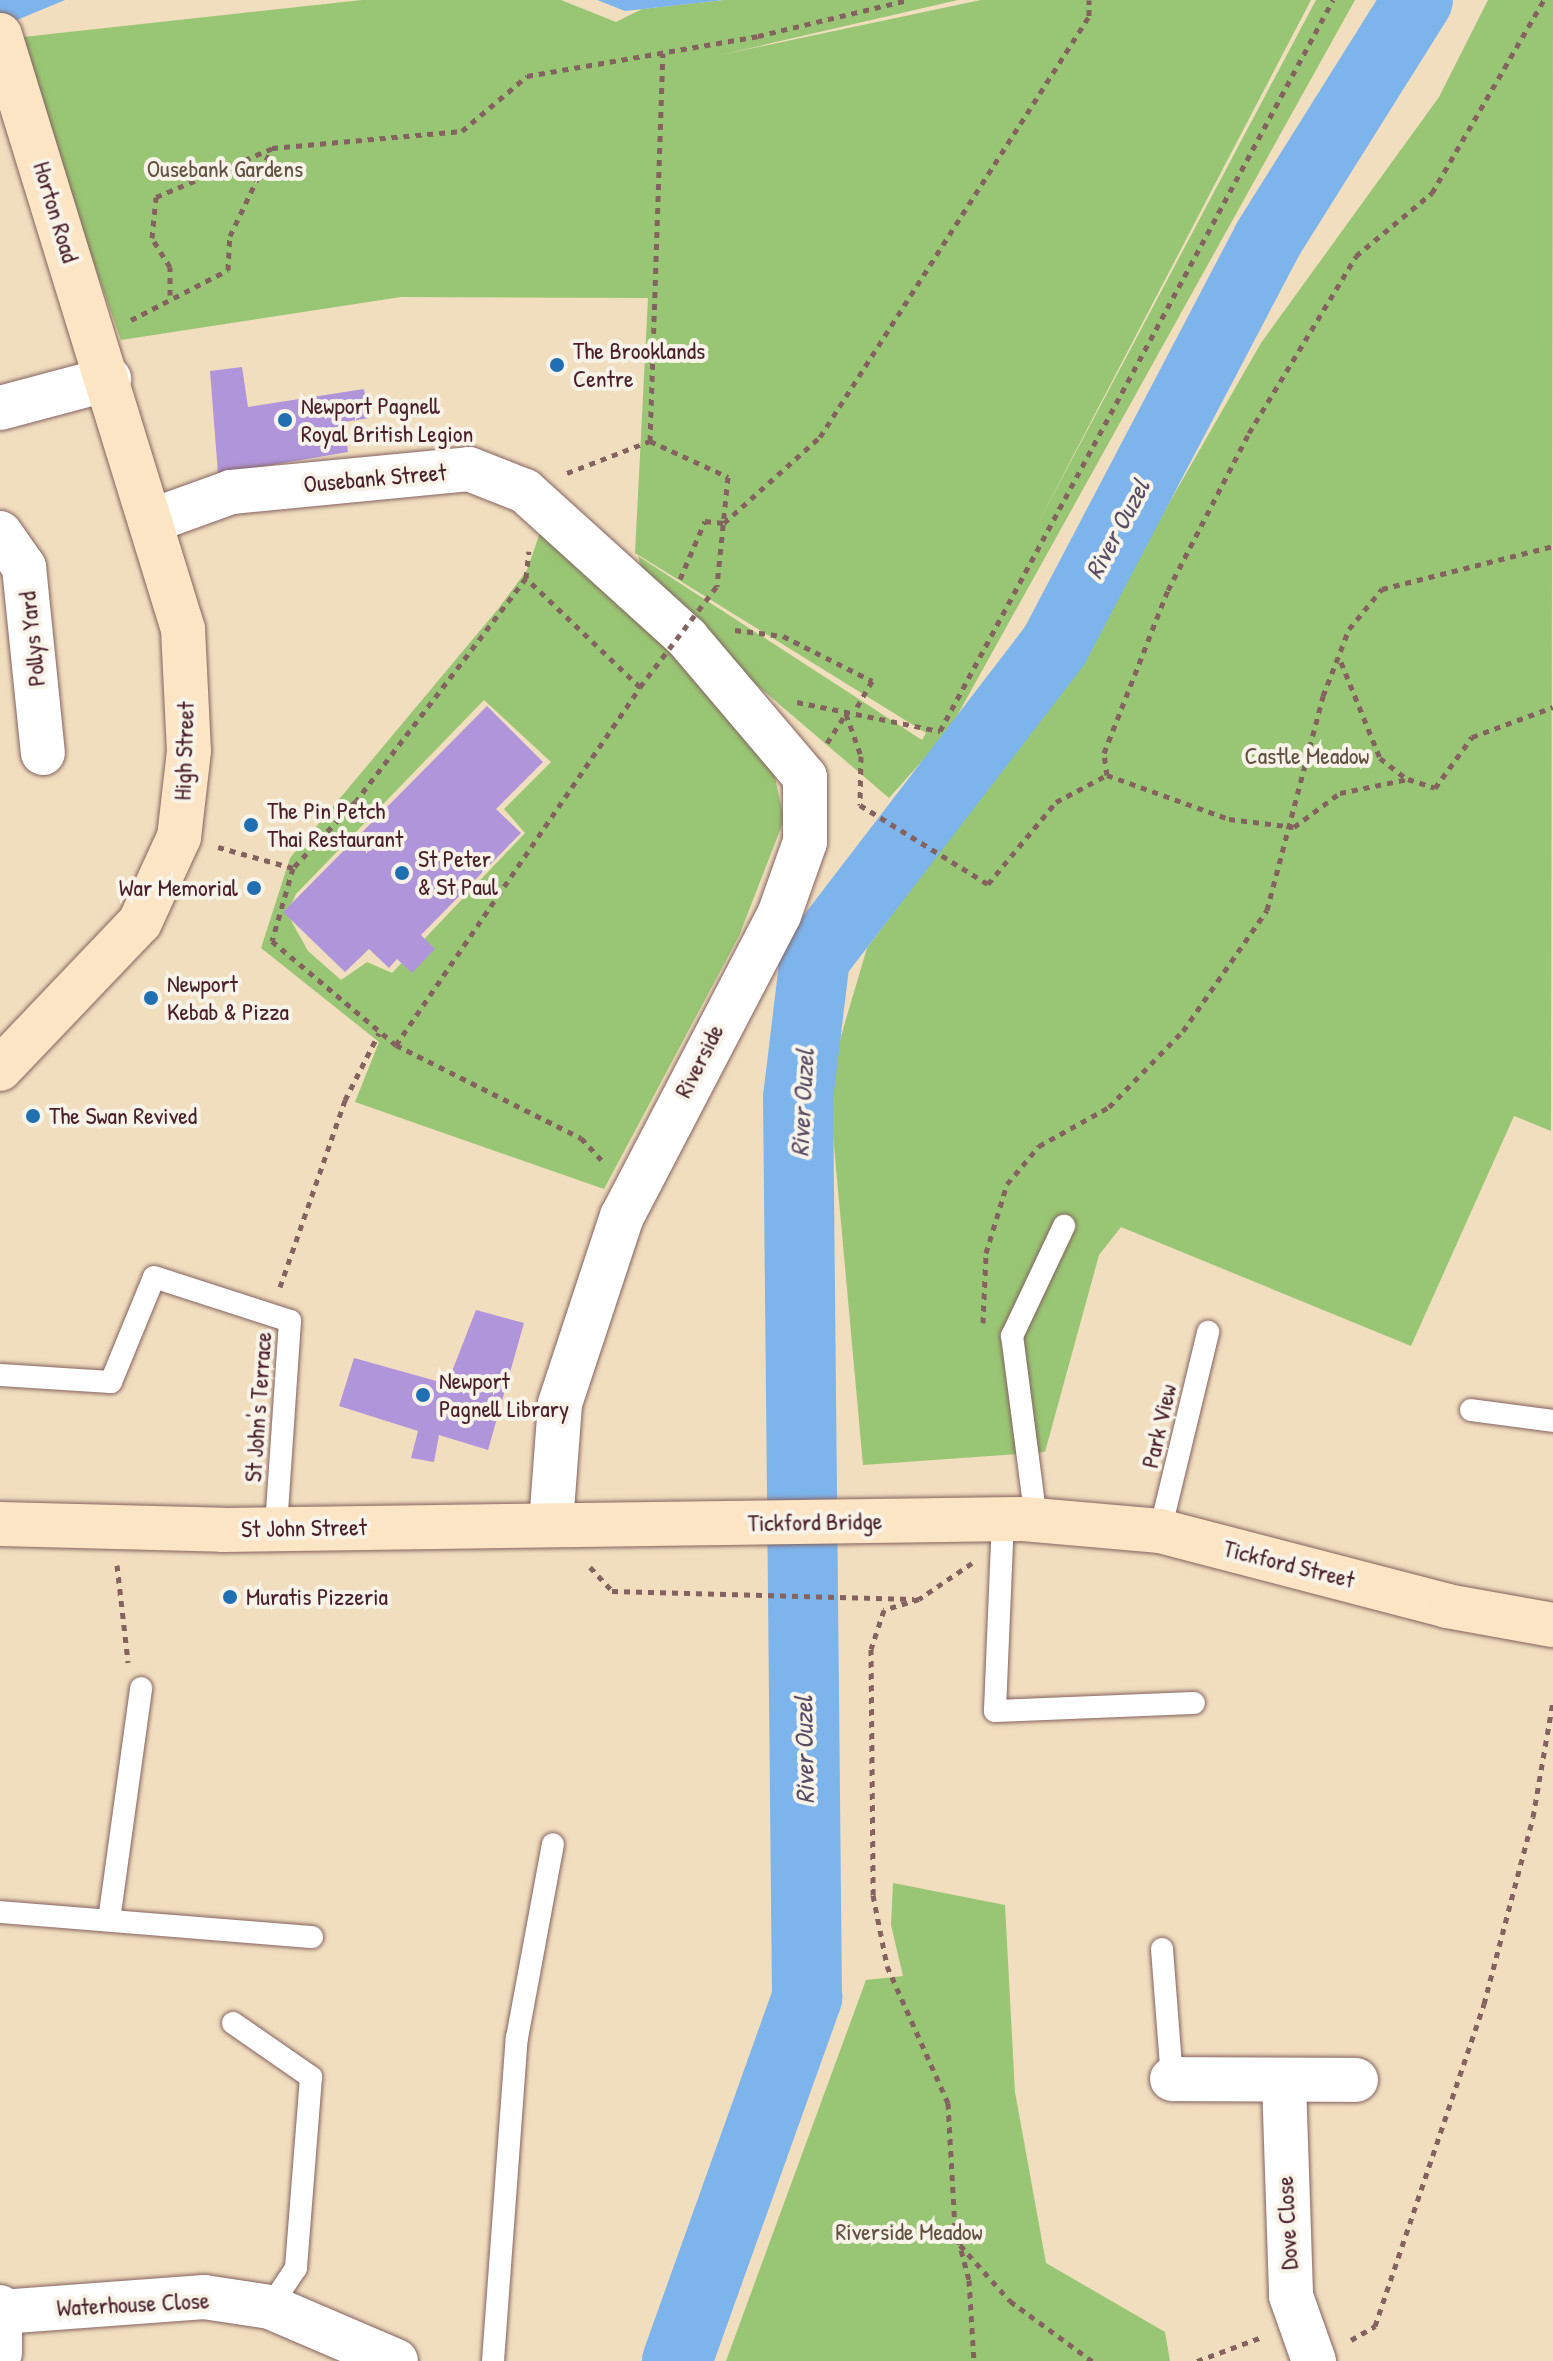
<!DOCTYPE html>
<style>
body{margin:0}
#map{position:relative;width:1553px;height:2361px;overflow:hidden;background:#f1debf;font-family:"Patrick Hand",sans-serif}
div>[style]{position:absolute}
.green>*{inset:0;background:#99c674}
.water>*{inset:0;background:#7db4ec}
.river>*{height:70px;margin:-35px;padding:0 35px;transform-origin:35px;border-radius:35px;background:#7db4ec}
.building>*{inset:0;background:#b095db}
.path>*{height:5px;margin-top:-2.5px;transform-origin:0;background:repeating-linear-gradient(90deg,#84625f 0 6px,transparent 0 12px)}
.roads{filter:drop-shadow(0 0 2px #84625f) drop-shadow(0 0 2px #84625f)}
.lane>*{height:22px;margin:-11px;padding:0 11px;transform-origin:11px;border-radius:11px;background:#fff}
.street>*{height:44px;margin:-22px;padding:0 22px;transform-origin:22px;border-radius:22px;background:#fff}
.secondary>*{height:44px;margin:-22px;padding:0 22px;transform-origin:22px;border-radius:22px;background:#fce5c4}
.path-bridge>*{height:5px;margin-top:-2.5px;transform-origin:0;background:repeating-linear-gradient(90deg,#84625f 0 6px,transparent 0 12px)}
.dots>*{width:22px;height:22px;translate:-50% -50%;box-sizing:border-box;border:4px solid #f7f3e8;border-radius:50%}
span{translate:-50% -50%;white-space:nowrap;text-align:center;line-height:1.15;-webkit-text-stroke:8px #f7f3e8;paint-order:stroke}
.park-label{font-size:24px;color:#625141}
.street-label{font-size:24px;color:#4a1f2b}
.poi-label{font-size:24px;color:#4a1f2b}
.left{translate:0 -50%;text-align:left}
.right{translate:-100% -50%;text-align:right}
.water-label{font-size:26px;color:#594c65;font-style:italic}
</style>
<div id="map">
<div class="green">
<div style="clip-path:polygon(362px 0,561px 0,616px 22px,642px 9px,724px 0,958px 0,716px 56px,981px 0,1311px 0,1036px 527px,1316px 0,1355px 0,948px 732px,889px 798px,648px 592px,638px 556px,922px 740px,926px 733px,635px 553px,648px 298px,401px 297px,121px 340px,14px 38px)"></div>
<div style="clip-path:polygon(1488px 0,1553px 0,1551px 1131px,1514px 1116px,1411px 1346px,1121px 1227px,1099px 1255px,1045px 1452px,863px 1465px,828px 1080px,867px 948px,1071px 674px,1261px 343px,1439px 97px)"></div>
<div style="clip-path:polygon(evenodd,543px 524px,651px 627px,774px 772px,784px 820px,739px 936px,604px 1189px,355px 1102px,379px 1042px,261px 948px,290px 858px,498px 609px,527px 570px,543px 524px,484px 700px,551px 762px,504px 809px,525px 833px,392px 973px,367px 962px,341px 980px,308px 951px,287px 913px,296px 894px,484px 700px)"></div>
<div style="clip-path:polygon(893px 1883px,1005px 1905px,1015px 2092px,1046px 2263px,1165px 2332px,1170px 2361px,726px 2361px,866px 1980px,903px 1976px,891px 1925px)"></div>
</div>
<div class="water">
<div style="clip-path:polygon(0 0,65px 0,0 27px)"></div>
<div style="clip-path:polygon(597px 0,724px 0,625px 11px)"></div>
</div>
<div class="river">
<div style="left:677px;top:2361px;width:387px;rotate:-70.3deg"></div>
<div style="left:807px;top:1997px;width:899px;rotate:-90.57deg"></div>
<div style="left:798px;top:1098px;width:141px;rotate:-83.1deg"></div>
<div style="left:815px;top:958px;width:394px;rotate:-52.5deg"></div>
<div style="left:1055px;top:645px;width:458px;rotate:-62.3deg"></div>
<div style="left:1268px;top:239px;width:282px;rotate:-57.9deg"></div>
</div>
<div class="building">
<div style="clip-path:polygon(242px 367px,248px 407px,364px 389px,369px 418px,344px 422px,348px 452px,218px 474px,210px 371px)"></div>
<div style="clip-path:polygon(487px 706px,543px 762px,496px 809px,521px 833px,421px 935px,435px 949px,412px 973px,397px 959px,389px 968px,369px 949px,345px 972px,283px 912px)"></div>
<div style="clip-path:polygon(476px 1310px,524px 1323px,488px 1450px,439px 1435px,434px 1462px,411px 1458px,418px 1431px,339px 1406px,354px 1358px,447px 1384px)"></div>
</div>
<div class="path">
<div style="left:170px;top:295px;width:28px;rotate:-90deg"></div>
<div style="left:170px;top:267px;width:34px;rotate:-122deg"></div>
<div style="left:152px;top:238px;width:41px;rotate:-84.4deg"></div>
<div style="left:156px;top:197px;width:125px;rotate:-22.7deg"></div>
<div style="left:131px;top:320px;width:109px;rotate:-27.3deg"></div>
<div style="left:228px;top:270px;width:34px;rotate:-87deg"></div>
<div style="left:230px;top:236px;width:98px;rotate:-64.5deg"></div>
<div style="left:272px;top:148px;width:191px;rotate:-5.1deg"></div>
<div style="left:462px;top:131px;width:85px;rotate:-40.2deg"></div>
<div style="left:527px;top:76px;width:234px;rotate:-9.8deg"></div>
<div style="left:758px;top:36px;width:154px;rotate:-13.5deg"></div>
<div style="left:650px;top:441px;width:86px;rotate:24.8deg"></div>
<div style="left:728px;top:477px;width:110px;rotate:95.8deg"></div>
<div style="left:567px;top:473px;width:89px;rotate:-21.1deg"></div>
<div style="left:650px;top:441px;width:388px;rotate:-88.1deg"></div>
<div style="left:526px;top:578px;width:27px;rotate:-84deg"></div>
<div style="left:680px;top:579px;width:63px;rotate:-66.7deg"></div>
<div style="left:705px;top:521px;width:19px;rotate:6deg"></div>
<div style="left:724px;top:523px;width:129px;rotate:-41.9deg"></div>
<div style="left:820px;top:437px;width:500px;rotate:-57.4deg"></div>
<div style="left:1089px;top:16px;width:16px;rotate:-90deg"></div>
<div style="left:735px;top:630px;width:48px;rotate:7.1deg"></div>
<div style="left:783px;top:636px;width:100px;rotate:26.8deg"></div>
<div style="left:872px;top:681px;width:32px;rotate:120deg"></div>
<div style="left:1341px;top:662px;width:104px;rotate:67.9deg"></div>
<div style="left:1380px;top:758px;width:34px;rotate:38deg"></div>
<div style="left:797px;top:702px;width:146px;rotate:11.5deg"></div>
<div style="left:940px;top:731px;width:830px;rotate:-61.74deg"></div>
<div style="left:827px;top:743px;width:35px;rotate:-57deg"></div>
<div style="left:846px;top:714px;width:45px;rotate:70.3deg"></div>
<div style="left:861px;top:756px;width:49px;rotate:91.2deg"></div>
<div style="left:860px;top:805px;width:150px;rotate:31.7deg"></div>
<div style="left:988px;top:884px;width:107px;rotate:-50.3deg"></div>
<div style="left:1056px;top:802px;width:58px;rotate:-27.9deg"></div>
<div style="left:1107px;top:775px;width:130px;rotate:19.8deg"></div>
<div style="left:1229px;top:819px;width:65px;rotate:7deg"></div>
<div style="left:1294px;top:827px;width:57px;rotate:-36.5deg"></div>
<div style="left:1340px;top:793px;width:69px;rotate:-11.6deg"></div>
<div style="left:1408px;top:779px;width:28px;rotate:18deg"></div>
<div style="left:1435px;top:788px;width:63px;rotate:-54deg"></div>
<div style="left:1472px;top:737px;width:86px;rotate:-20.3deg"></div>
<div style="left:1107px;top:775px;width:22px;rotate:-98deg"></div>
<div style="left:1104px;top:753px;width:175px;rotate:-68.6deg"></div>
<div style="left:1168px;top:590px;width:177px;rotate:-62.7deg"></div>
<div style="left:1249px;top:433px;width:207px;rotate:-58.8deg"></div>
<div style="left:1356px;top:256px;width:99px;rotate:-39.7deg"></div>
<div style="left:1432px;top:193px;width:223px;rotate:-59.9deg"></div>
<div style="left:218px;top:847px;width:78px;rotate:15.6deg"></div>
<div style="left:293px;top:868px;width:76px;rotate:106deg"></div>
<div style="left:272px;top:941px;width:162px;rotate:40deg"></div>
<div style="left:396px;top:1045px;width:433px;rotate:-55.7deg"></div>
<div style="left:640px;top:687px;width:158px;rotate:-136.3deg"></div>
<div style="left:526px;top:578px;width:280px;rotate:127.3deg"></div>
<div style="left:356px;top:801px;width:92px;rotate:133.2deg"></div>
<div style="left:396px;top:1045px;width:207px;rotate:26.7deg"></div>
<div style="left:581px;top:1138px;width:34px;rotate:47deg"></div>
<div style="left:280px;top:1287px;width:198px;rotate:-70.8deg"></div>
<div style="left:345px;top:1100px;width:75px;rotate:-63.1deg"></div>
<div style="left:983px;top:1323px;width:70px;rotate:-87.5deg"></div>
<div style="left:986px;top:1253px;width:72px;rotate:-73.1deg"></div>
<div style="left:1007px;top:1184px;width:50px;rotate:-49.9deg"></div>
<div style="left:1039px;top:1146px;width:80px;rotate:-29.1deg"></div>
<div style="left:1109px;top:1107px;width:106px;rotate:-45.8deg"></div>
<div style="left:1183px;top:1031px;width:147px;rotate:-55.2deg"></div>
<div style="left:1267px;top:910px;width:221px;rotate:-75.3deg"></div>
<div style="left:1323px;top:696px;width:72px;rotate:-68.8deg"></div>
<div style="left:1349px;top:629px;width:52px;rotate:-50.5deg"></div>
<div style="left:1382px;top:589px;width:176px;rotate:-14.1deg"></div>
<div style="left:972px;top:1563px;width:64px;rotate:145.8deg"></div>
<div style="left:919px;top:1599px;width:37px;rotate:163deg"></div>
<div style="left:884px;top:1610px;width:41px;rotate:108.4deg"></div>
<div style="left:871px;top:1649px;width:246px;rotate:89.5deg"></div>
<div style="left:873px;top:1895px;width:72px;rotate:78.8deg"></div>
<div style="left:887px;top:1966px;width:150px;rotate:66deg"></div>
<div style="left:948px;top:2103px;width:124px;rotate:86.8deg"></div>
<div style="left:955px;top:2227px;width:55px;rotate:75.2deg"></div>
<div style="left:969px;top:2280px;width:81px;rotate:86.5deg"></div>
<div style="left:117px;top:1565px;width:98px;rotate:83.5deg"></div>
<div style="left:590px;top:1567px;width:33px;rotate:47deg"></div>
<div style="left:612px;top:1591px;width:302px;rotate:1.5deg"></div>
<div style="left:960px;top:2245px;width:75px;rotate:48.2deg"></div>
<div style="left:1010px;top:2301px;width:102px;rotate:36.2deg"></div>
<div style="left:1351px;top:2340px;width:28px;rotate:-30deg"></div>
<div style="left:1375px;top:2326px;width:340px;rotate:-71.3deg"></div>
<div style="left:1484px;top:2004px;width:193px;rotate:-75.3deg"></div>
<div style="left:1533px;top:1817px;width:118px;rotate:-80.2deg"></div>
<div style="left:1197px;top:2361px;width:69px;rotate:-20.3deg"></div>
</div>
<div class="roads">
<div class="lane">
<div style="left:0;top:1375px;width:111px;rotate:3.6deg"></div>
<div style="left:111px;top:1382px;width:113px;rotate:-67.7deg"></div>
<div style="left:154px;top:1277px;width:143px;rotate:17.9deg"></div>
<div style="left:290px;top:1321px;width:208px;rotate:93.9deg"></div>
<div style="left:1471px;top:1410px;width:83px;rotate:7.6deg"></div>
<div style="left:1003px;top:1519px;width:192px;rotate:92.4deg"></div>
<div style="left:995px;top:1711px;width:199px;rotate:-2.3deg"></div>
<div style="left:1036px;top:1520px;width:186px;rotate:-97.4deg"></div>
<div style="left:1012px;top:1336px;width:122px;rotate:-64.7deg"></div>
<div style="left:1160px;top:1531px;width:205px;rotate:-76.4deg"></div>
<div style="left:0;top:1912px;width:313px;rotate:4.6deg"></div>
<div style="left:109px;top:1920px;width:234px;rotate:-82.1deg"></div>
<div style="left:1162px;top:1949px;width:130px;rotate:85.6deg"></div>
<div style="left:233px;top:2023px;width:95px;rotate:34.7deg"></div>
<div style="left:311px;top:2077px;width:192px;rotate:94.5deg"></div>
<div style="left:296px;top:2268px;width:47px;rotate:123.7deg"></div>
<div style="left:493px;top:2361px;width:324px;rotate:-85.8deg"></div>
<div style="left:517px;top:2038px;width:197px;rotate:-79.5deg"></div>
</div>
<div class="street">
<div style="left:0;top:408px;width:113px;rotate:-14.9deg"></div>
<div style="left:151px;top:521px;width:85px;rotate:-19.9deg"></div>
<div style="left:231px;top:492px;width:239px;rotate:-5.5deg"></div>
<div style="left:469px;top:469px;width:60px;rotate:21.4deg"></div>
<div style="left:525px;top:491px;width:219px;rotate:42.2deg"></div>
<div style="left:687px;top:638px;width:182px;rotate:49.7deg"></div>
<div style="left:805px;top:777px;width:65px;rotate:90deg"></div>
<div style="left:805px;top:842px;width:77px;rotate:109.6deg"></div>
<div style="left:779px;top:915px;width:339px;rotate:117.5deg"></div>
<div style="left:622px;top:1216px;width:198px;rotate:108.3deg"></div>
<div style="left:560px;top:1404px;width:121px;rotate:94.3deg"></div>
<div style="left:0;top:533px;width:42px;rotate:54.8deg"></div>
<div style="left:24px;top:567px;width:187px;rotate:84.2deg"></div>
<div style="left:1172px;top:2079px;width:184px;rotate:0.3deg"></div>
<div style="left:1284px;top:2082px;width:214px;rotate:88.1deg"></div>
<div style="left:1291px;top:2296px;width:69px;rotate:70.5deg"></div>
<div style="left:0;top:2307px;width:46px;rotate:90deg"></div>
<div style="left:1px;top:2312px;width:204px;rotate:-4.2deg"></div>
<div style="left:204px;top:2297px;width:67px;rotate:8.6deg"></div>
<div style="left:270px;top:2307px;width:137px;rotate:23.2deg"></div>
</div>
<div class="secondary">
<div style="left:0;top:35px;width:622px;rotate:72.88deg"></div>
<div style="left:183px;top:629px;width:122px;rotate:87.2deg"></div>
<div style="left:189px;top:751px;width:87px;rotate:96.6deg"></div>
<div style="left:179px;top:837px;width:94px;rotate:114.6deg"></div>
<div style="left:140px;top:922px;width:203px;rotate:133.6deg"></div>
<div style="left:0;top:1524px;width:223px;rotate:1.5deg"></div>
<div style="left:223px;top:1530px;width:800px;rotate:-0.79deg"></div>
<div style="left:1023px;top:1519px;width:138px;rotate:5deg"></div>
<div style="left:1160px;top:1531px;width:297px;rotate:14.6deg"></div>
<div style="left:1447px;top:1606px;width:108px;rotate:10.2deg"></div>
</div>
</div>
<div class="path-bridge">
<div style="left:640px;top:687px;width:127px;rotate:-52.7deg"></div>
</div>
<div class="dots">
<div style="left:557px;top:365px;background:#1f6fb2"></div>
<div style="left:285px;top:420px;background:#1f6fb2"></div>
<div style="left:251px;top:825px;background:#1f6fb2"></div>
<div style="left:402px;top:873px;background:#1f6fb2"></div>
<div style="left:254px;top:888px;background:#1f6fb2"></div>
<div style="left:151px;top:998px;background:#1f6fb2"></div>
<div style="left:33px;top:1116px;background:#1f6fb2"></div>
<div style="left:423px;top:1395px;background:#1f6fb2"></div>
<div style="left:230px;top:1597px;background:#1f6fb2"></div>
</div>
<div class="park-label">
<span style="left:225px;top:169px">Ousebank Gardens</span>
<span style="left:1307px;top:756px">Castle Meadow</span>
<span style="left:909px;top:2232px">Riverside Meadow</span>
</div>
<div class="street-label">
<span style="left:56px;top:212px;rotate:73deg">Horton Road</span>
<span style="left:375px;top:478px;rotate:-5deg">Ousebank Street</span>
<span style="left:32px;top:639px;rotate:-96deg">Pollys Yard</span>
<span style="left:184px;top:751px;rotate:-88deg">High Street</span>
<span style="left:699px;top:1061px;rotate:-63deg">Riverside</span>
<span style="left:258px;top:1407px;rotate:-86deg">St John's Terrace</span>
<span style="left:1159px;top:1426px;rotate:-77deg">Park View</span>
<span style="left:815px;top:1522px;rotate:-1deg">Tickford Bridge</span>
<span style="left:304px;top:1528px;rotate:-1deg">St John Street</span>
<span style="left:1289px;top:1564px;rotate:14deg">Tickford Street</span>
<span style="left:1287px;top:2223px;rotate:-93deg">Dove Close</span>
<span style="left:133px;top:2304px;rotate:-3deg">Waterhouse Close</span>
</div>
<div class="poi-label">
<span class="left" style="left:573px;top:365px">The Brooklands<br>Centre</span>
<span class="left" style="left:301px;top:420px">Newport Pagnell<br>Royal British Legion</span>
<span class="left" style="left:267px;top:825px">The Pin Petch<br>Thai Restaurant</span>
<span class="left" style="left:418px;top:873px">St Peter<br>&amp; St Paul</span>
<span class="right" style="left:238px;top:888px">War Memorial</span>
<span class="left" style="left:167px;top:998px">Newport<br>Kebab &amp; Pizza</span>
<span class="left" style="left:49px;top:1116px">The Swan Revived</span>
<span class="left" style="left:439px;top:1395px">Newport<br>Pagnell Library</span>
<span class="left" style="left:246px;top:1597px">Muratis Pizzeria</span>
</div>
<div class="water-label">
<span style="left:1117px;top:529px;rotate:-62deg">River Ouzel</span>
<span style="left:802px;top:1103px;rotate:-87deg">River Ouzel</span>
<span style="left:804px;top:1750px;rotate:-91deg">River Ouzel</span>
</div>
</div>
